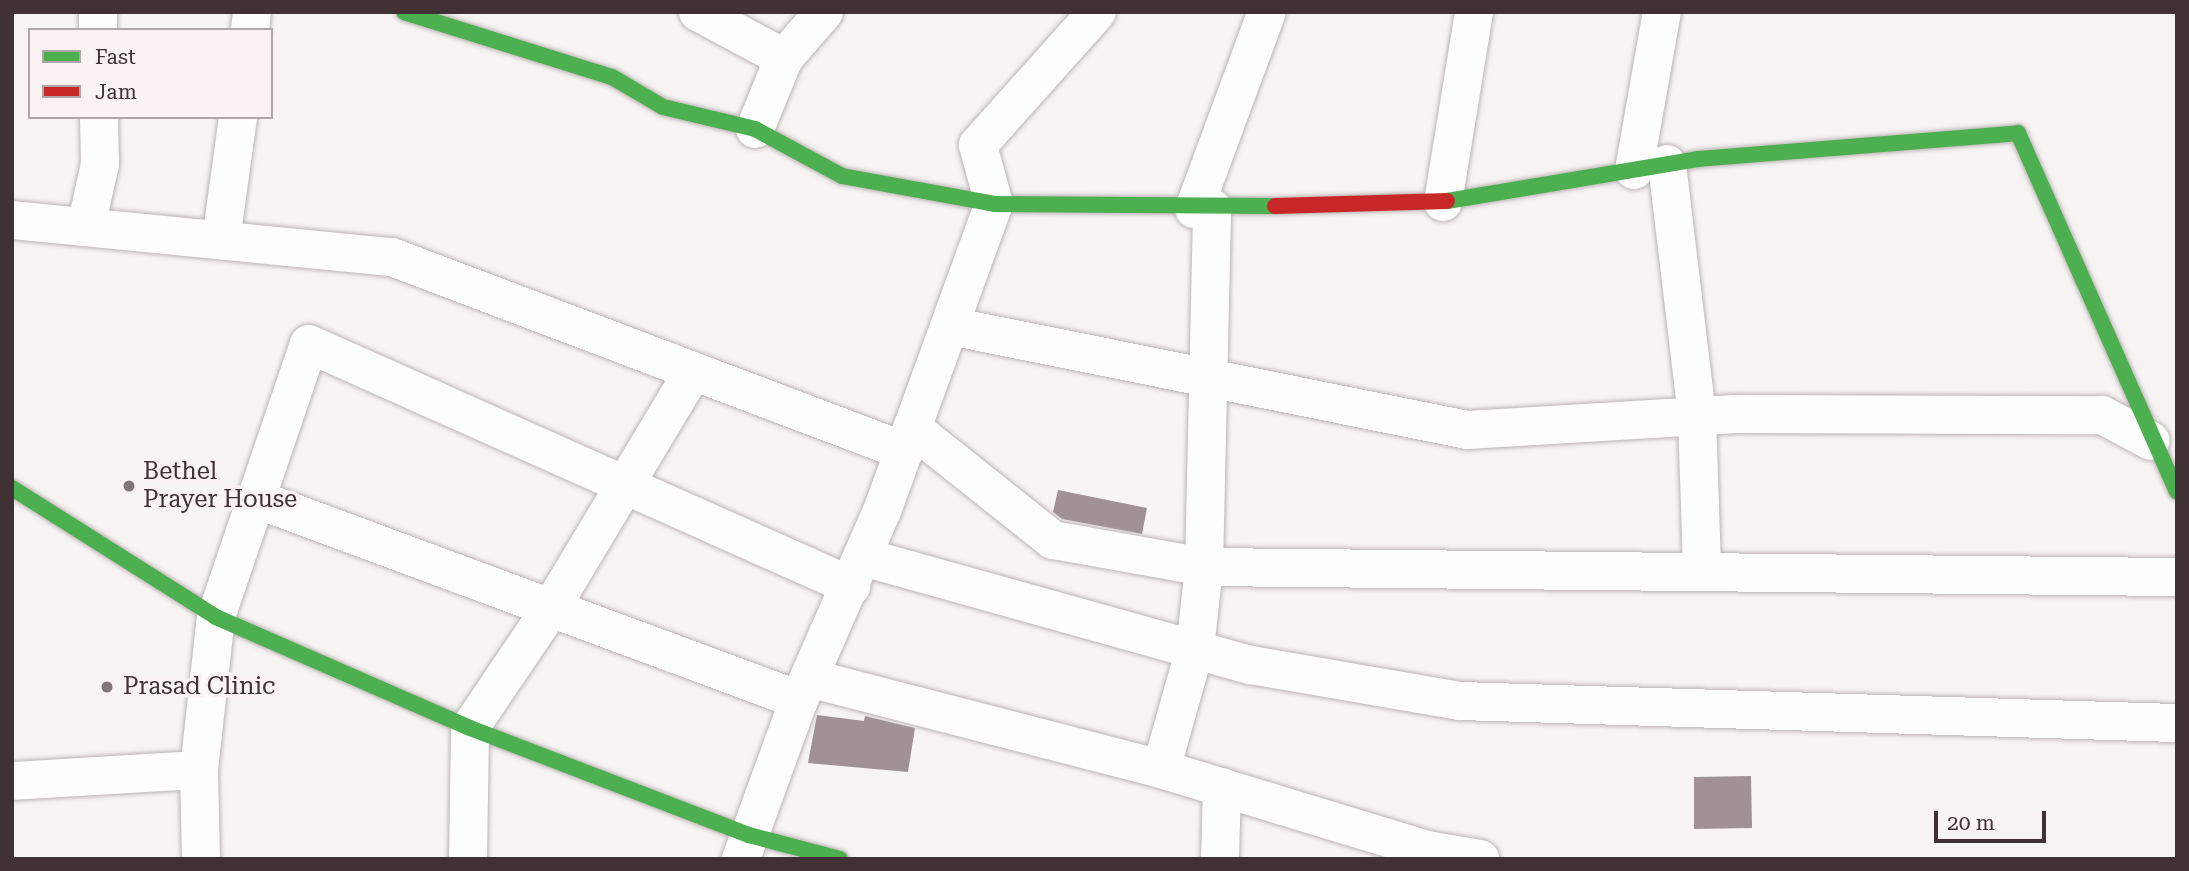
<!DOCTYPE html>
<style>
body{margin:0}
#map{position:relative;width:2189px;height:871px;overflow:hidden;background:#f8f4f4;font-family:"Roboto Serif",serif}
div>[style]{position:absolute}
.building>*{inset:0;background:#9f9194}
.roads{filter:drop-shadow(0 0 2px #bcb4b4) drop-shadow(0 0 2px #bcb4b4)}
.street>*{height:38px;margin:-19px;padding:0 19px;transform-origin:19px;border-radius:19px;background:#fefdfd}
.fast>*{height:16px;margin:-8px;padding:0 8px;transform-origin:8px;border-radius:8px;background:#4caf50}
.jam>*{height:16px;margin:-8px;padding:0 8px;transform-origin:8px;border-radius:8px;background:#c62828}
.dots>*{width:19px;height:19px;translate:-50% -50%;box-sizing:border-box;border:4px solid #faf2f3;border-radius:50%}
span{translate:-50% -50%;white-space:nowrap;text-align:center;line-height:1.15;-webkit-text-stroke:7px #faf2f3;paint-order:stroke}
.poi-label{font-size:24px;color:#403234}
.left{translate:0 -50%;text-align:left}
.frame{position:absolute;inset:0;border:14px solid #403234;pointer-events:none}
.legend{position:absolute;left:28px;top:28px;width:245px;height:91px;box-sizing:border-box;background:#faf2f3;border:2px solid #b0a5a7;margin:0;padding:9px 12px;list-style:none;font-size:21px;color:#403234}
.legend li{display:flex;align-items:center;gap:14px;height:35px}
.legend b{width:35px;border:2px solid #b0a5a7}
.scale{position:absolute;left:1934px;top:811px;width:112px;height:32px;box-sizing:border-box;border:4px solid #403234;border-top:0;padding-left:9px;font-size:21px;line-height:24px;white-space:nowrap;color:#403234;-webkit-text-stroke:5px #faf2f3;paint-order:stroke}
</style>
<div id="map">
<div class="building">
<div style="clip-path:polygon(1058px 490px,1147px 508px,1142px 534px,1062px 519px,1053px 512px)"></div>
<div style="clip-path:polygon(817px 715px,864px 721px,865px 716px,915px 728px,908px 772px,808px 763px)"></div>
<div style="clip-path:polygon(1751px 776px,1752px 828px,1694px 829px,1694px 777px)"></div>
</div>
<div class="roads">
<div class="street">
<div style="left:98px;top:12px;width:18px;rotate:90deg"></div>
<div style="left:698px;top:12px;width:98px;rotate:28.1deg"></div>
<div style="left:250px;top:30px;width:18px;rotate:-84deg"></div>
<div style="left:755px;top:129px;width:77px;rotate:-67.8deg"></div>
<div style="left:784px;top:58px;width:61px;rotate:-49deg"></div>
<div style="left:1667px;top:164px;width:254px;rotate:83.2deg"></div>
<div style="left:1697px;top:416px;width:152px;rotate:88.1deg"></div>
<div style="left:1634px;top:170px;width:160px;rotate:-80deg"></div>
<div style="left:1443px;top:202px;width:193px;rotate:-80.7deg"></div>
<div style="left:1194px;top:209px;width:210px;rotate:-69.7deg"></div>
<div style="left:12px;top:220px;width:382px;rotate:5.6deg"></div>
<div style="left:392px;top:257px;width:548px;rotate:20.75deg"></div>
<div style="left:86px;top:227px;width:65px;rotate:-77.5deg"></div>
<div style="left:100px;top:164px;width:47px;rotate:-91.2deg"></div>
<div style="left:221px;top:240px;width:124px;rotate:-82.1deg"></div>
<div style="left:950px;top:326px;width:527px;rotate:11.37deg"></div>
<div style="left:1467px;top:430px;width:269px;rotate:-3.4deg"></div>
<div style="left:1736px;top:414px;width:366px;rotate:0.2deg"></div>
<div style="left:2102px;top:415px;width:55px;rotate:28deg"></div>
<div style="left:912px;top:428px;width:180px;rotate:38.5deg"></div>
<div style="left:1053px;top:540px;width:153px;rotate:10.1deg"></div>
<div style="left:1204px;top:567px;width:973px;rotate:0.59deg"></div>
<div style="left:259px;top:500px;width:576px;rotate:20.32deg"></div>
<div style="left:863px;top:557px;width:403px;rotate:15.6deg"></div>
<div style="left:1251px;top:665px;width:212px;rotate:9.8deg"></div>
<div style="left:1460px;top:701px;width:717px;rotate:1.76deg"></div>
<div style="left:813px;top:679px;width:359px;rotate:14.5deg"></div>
<div style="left:1161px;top:769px;width:278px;rotate:16.9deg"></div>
<div style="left:1427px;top:850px;width:54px;rotate:9.6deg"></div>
<div style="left:1161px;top:769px;width:125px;rotate:-74.2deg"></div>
<div style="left:1195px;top:649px;width:82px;rotate:-83.7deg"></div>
<div style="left:1204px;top:567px;width:359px;rotate:-88.7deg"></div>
<div style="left:12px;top:781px;width:187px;rotate:-3.4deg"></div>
<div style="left:201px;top:859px;width:89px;rotate:-91.3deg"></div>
<div style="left:199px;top:770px;width:154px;rotate:-83.7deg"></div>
<div style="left:216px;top:617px;width:288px;rotate:-71.2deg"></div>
<div style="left:309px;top:344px;width:594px;rotate:24.06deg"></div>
<div style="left:468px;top:859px;width:131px;rotate:-89.1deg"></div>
<div style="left:470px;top:728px;width:145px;rotate:-56deg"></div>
<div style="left:551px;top:608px;width:275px;rotate:-59deg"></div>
<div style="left:741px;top:859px;width:169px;rotate:-70deg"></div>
<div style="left:799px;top:700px;width:206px;rotate:-66.3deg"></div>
<div style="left:882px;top:511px;width:327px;rotate:-70deg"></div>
<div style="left:994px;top:204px;width:61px;rotate:-105.2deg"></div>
<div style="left:978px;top:145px;width:178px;rotate:-48.2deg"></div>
<div style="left:1220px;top:859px;width:72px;rotate:-88.4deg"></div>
</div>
<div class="fast">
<div style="left:404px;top:12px;width:218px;rotate:17.4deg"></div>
<div style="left:612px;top:77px;width:59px;rotate:30.5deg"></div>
<div style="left:663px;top:107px;width:95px;rotate:13.4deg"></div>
<div style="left:755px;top:129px;width:99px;rotate:28.4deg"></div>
<div style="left:842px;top:176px;width:155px;rotate:10.4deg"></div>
<div style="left:994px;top:204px;width:281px;rotate:0.4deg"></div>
<div style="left:1447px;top:201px;width:254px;rotate:-9.5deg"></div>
<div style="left:1698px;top:159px;width:321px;rotate:-4.6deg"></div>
<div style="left:2018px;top:133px;width:392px;rotate:66.1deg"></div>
<div style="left:12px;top:488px;width:241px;rotate:32.3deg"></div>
<div style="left:216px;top:617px;width:277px;rotate:23.6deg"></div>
<div style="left:470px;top:728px;width:299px;rotate:21deg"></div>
<div style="left:749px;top:835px;width:94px;rotate:14.8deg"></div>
</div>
<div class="jam">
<div style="left:1275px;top:206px;width:172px;rotate:-1.7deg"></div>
</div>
</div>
<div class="dots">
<div style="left:129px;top:486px;background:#807677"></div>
<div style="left:107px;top:687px;background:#807677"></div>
</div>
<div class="poi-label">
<span class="left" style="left:143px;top:486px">Bethel<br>Prayer House</span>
<span class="left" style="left:123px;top:687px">Prasad Clinic</span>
</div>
<div class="frame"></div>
<ul class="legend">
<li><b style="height:9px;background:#4caf50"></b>Fast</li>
<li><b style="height:9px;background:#c62828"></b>Jam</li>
</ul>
<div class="scale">20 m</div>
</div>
